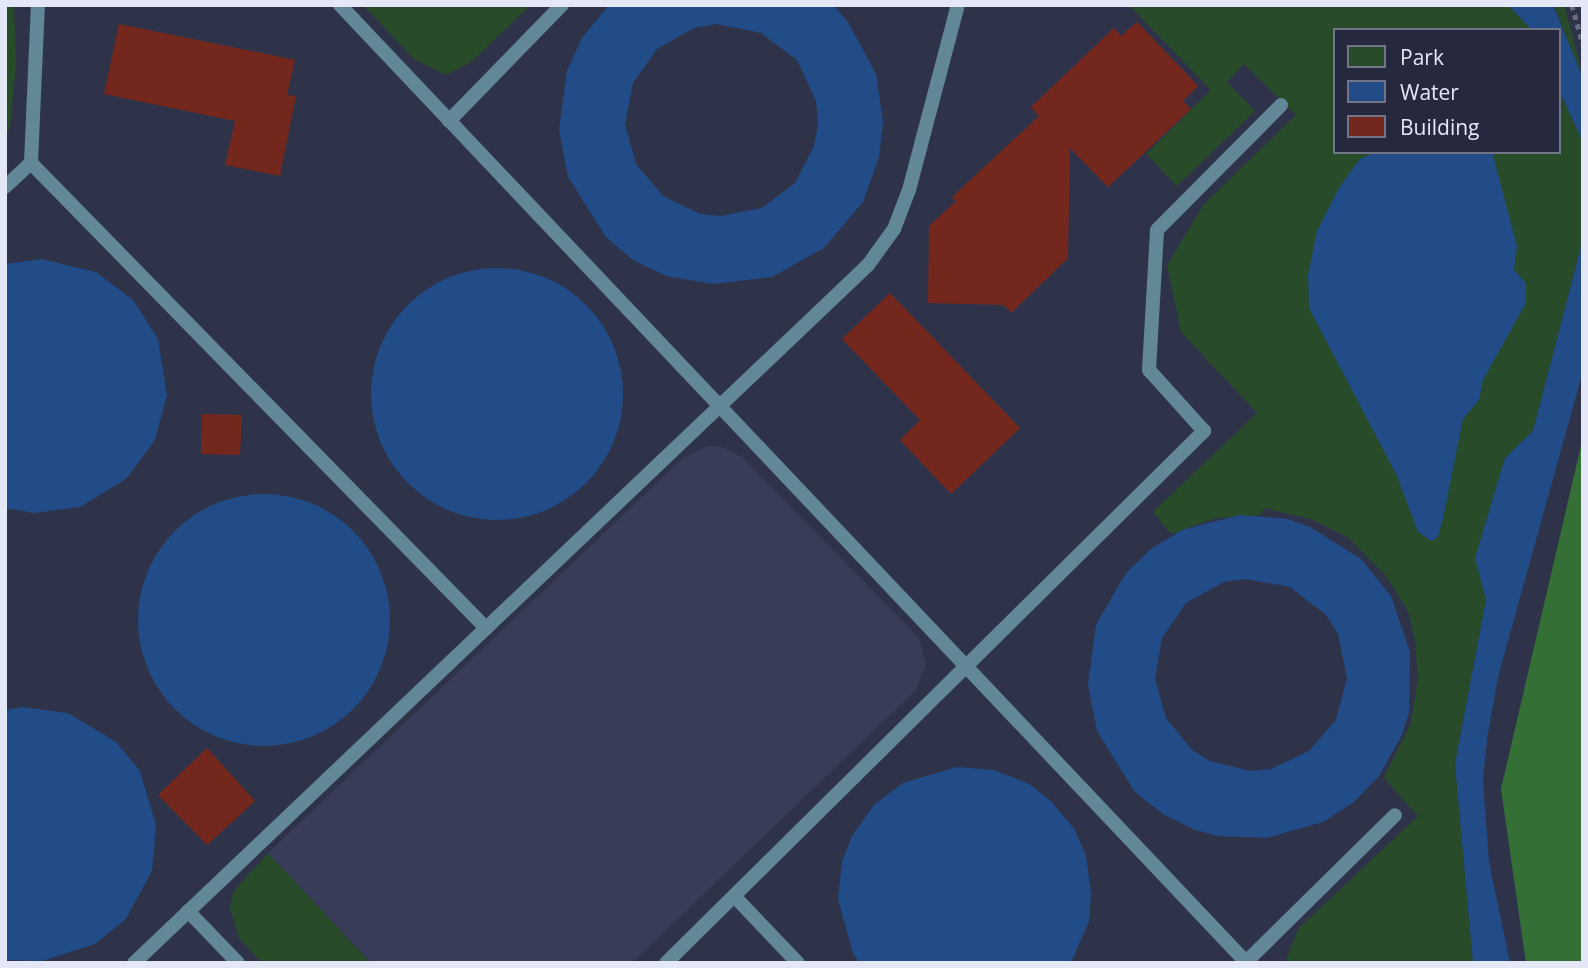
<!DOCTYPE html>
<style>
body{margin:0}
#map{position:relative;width:1588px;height:968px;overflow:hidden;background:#2f3349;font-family:"Open Sans",sans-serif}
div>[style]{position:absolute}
.built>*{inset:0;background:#383c58}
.green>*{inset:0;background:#284b29}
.forest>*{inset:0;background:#347036}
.water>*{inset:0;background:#214c87}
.round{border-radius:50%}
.building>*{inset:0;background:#74281d}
.path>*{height:4.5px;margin-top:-2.25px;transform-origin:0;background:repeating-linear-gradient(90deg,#6b6e82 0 5px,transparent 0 10px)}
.lane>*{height:14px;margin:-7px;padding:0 7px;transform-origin:7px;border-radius:7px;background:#628898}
span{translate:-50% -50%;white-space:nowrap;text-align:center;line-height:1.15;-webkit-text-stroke:5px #26293e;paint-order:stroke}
.frame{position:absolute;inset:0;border:7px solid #e4e7f5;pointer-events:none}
.legend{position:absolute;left:1333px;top:28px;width:228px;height:126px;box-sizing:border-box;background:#26293e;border:2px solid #727587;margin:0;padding:9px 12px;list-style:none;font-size:21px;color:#e4e7f5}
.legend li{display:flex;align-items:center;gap:14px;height:35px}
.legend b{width:35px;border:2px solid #727587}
</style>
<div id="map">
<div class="built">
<div style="clip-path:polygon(707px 446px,720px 446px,742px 457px,919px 638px,926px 664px,916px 690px,632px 963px,371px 963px,268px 853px,684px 457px)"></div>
</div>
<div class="green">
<div style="clip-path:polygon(5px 5px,14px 5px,16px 64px,10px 129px,5px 133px)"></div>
<div style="clip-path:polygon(363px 5px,531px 5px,471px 62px,446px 75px,414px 59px)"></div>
<div style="clip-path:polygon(1129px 5px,1510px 7px,1532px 30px,1334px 30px,1334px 152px,1558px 152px,1558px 88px,1583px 142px,1583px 239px,1533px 431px,1505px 458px,1476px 557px,1486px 600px,1455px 764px,1473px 963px,1285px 963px,1298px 929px,1418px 816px,1384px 778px,1411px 723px,1418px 678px,1415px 641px,1408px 611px,1386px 576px,1349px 538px,1311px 519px,1264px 508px,1261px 515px,1216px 518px,1171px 534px,1153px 512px,1257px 413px,1181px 332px,1167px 265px,1204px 204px,1296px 115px,1244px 64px,1227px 82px,1255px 111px,1177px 186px,1146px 154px,1211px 90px)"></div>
<div style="clip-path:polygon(1554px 5px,1564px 5px,1583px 75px,1572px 52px)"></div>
<div style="clip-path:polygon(268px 853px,371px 963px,262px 963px,239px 938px,230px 908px,233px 892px)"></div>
</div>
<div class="forest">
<div style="clip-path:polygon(1583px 437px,1583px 963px,1526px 963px,1501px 789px)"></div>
</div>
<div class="water">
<div style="clip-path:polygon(evenodd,609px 5px,833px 5px,848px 22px,876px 74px,883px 122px,879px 157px,863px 202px,824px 248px,772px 277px,713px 284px,666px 276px,633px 260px,606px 237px,568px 177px,559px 130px,567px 71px,582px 38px,609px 5px,717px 24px,761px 33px,797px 60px,816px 101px,818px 124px,814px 146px,795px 183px,762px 208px,721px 216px,700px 214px,663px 196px,636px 164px,625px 124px,633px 83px,657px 49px,694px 28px,717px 24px)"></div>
<div style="clip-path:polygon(1496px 5px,1553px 5px,1583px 78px,1583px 142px,1558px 88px,1558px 30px,1532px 30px,1510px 7px)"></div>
<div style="clip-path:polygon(1375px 152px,1492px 152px,1517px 246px,1514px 270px,1526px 283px,1526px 303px,1483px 380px,1479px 400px,1463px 419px,1443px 519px,1438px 537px,1431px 541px,1418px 532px,1397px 476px,1309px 308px,1308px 275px,1317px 231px,1340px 186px,1360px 159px)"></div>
<div style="clip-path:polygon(1583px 239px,1583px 371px,1498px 677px,1487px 739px,1483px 781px,1489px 862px,1510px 963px,1473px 963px,1455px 764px,1486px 600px,1475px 558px,1505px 458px,1533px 431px)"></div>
<div style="clip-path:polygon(42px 259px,96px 272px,133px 300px,158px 339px,167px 395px,155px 440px,126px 479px,80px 507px,34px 513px,5px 508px,5px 264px)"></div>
<div class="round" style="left:371px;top:268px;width:252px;height:252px"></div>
<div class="round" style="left:138px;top:494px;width:252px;height:252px"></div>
<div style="clip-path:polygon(evenodd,1240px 515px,1288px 519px,1310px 527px,1361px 559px,1391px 596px,1410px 652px,1409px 712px,1402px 735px,1379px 776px,1354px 802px,1323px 822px,1266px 838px,1218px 836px,1195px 830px,1163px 814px,1135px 792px,1097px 731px,1088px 684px,1096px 625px,1126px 573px,1152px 548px,1182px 530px,1240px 515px,1246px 579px,1290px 587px,1326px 615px,1338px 634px,1347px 678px,1336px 720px,1309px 751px,1271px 769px,1250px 771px,1210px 761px,1192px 750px,1166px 718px,1155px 678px,1162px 638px,1186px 603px,1224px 582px,1246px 579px)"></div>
<div style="clip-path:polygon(22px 707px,68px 713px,116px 742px,140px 771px,156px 825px,152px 871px,125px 920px,95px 944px,42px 961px,5px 960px,5px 710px)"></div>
<div style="clip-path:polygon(957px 767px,994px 770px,1029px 784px,1051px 801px,1075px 830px,1086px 856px,1091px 893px,1089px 921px,1071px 963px,859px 963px,853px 953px,838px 899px,842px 862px,852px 836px,874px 805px,903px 783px)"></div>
</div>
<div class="building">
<div style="clip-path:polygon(1137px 22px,1198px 86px,1183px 101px,1191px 109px,1108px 187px,1070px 148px,1068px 258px,1011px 313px,1004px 305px,928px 303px,929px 226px,956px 201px,952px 197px,1039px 116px,1031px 107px,1114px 28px,1121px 36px)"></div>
<div style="clip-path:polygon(119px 24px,295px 60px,287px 95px,296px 96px,280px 176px,225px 165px,235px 121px,104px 94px)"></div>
<div style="clip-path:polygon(890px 293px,1020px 428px,951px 494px,900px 440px,920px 420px,842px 339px)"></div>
<div style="clip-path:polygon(202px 414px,242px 415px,240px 455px,201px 454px)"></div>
<div style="clip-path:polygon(207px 748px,255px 801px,207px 845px,158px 795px)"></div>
</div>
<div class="path">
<div style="left:1572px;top:5px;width:41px;rotate:74.2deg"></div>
</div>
<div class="lane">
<div style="left:340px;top:5px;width:1319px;rotate:46.57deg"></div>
<div style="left:449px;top:121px;width:162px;rotate:-45.8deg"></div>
<div style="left:31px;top:163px;width:651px;rotate:45.62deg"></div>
<div style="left:5px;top:187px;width:35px;rotate:-43deg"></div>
<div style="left:31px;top:163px;width:158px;rotate:-87.5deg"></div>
<div style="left:736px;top:898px;width:90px;rotate:46.4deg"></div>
<div style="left:188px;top:911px;width:72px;rotate:46.1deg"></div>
<div style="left:1246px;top:962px;width:209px;rotate:-44.6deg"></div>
<div style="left:134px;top:963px;width:1013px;rotate:-43.56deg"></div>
<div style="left:868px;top:265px;width:44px;rotate:-54.2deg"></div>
<div style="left:894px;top:229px;width:42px;rotate:-69deg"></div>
<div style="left:909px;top:190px;width:191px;rotate:-75.2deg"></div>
<div style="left:666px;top:963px;width:757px;rotate:-44.68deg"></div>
<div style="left:1204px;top:431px;width:82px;rotate:-132deg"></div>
<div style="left:1149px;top:370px;width:140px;rotate:-86.7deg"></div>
<div style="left:1157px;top:230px;width:176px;rotate:-45.2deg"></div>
</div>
<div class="frame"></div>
<ul class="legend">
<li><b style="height:19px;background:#284b29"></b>Park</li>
<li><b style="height:19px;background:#214c87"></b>Water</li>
<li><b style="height:19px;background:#74281d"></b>Building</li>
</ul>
</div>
